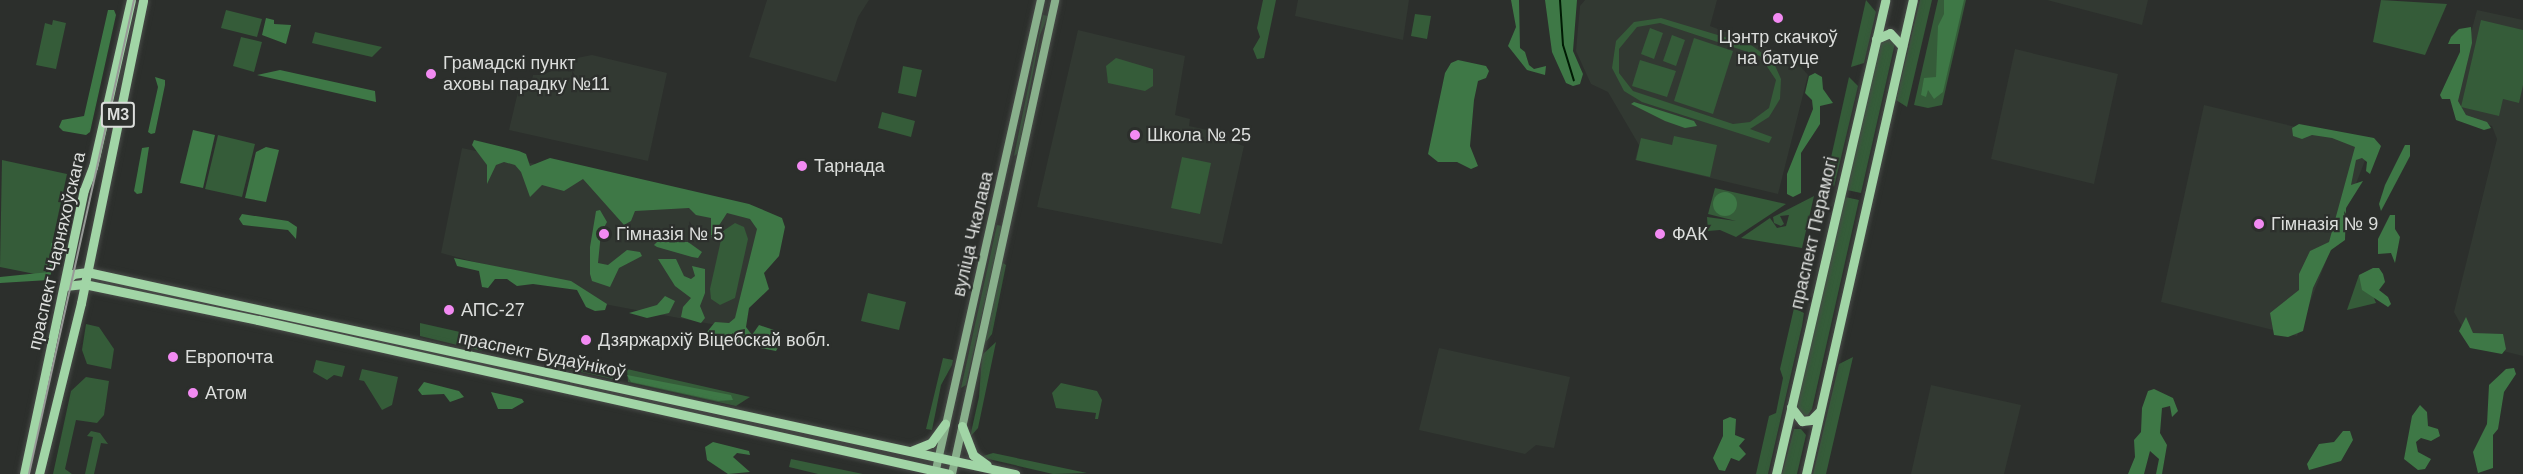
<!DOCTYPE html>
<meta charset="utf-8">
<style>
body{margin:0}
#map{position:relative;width:2523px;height:474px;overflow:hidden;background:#2c2f2c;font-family:Helvetica,sans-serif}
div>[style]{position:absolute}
.built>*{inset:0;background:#323932}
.green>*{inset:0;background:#355c39}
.forest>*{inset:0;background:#3e7846}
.round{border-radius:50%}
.stream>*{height:2px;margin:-1px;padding:0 1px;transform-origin:1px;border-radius:1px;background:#001b04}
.roads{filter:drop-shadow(0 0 2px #484b48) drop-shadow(0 0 2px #484b48)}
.secondary>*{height:8px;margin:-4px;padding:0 4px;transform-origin:4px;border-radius:4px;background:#89b08c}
.primary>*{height:9px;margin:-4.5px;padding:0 4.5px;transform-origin:4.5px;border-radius:4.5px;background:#a1d5a6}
.tram>*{height:1.5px;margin:-0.75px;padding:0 0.75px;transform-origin:0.75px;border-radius:0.75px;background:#979997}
.dots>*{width:16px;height:16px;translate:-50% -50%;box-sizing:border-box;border:3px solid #2c2f2c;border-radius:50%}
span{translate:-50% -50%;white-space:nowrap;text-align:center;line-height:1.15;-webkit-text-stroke:4.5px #2c2f2c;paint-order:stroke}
.shield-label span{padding:2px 4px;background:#2c2f2c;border:2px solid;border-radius:4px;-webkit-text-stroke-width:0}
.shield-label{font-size:16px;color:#dcdedc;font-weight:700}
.poi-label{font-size:18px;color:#dcdedc}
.left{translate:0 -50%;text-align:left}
.street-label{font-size:18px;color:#dcdedc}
</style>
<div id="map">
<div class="built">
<div style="clip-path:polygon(767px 0,869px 0,858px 17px,836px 82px,749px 57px)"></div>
<div style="clip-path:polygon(1298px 0,1409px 0,1403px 40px,1295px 16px)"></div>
<div style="clip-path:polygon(1585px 0,1717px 0,1710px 26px,1792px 57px,1808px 75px,1778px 194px,1635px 160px,1639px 145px,1608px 92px,1591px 84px,1576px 51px,1580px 6px)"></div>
<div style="clip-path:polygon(2047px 0,2148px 0,2142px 25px)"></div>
<div style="clip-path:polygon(2477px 10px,2523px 20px,2523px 356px,2471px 343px,2454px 312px,2497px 139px,2492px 126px,2462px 117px,2453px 101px)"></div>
<div style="clip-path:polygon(1078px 30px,1185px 56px,1175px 115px,1190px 119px,1189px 126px,1217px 132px,1216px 137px,1244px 146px,1222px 244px,1037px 207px)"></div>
<div style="clip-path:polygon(2015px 49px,2118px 74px,2094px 184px,1991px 159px)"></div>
<div style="clip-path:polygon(592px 55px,667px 73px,648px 161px,509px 130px,521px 79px,532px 80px,533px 75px,543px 75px,577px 58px)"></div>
<div style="clip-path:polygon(2204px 105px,2371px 145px,2297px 336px,2161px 302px)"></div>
<div style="clip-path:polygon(462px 148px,767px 215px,743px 330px,588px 301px,581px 290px,441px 253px)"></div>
<div style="clip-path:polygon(1439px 348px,1570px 377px,1554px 448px,1536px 445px,1525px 454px,1419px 430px)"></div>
<div style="clip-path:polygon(1931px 385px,2021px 405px,2004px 474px,1911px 474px)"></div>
</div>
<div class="green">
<div style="clip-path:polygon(1263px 0,1276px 0,1264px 58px,1257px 59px,1253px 49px,1260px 37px,1257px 28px)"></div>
<div style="clip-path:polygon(1866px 0,1876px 12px,1864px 63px,1851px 67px)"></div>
<div style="clip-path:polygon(1920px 0,1932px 0,1907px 107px,1896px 100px)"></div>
<div style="clip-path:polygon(1938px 0,1966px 0,1942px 105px,1928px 108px,1914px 105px)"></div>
<div style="clip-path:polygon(2381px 0,2447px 4px,2425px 55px,2373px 42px)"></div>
<div style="clip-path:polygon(226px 10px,262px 19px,257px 37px,221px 28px)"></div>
<div style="clip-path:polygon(1415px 14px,1431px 16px,1427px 39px,1411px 36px)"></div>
<div style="clip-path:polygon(1043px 15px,1048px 16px,1040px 35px,1018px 153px,1014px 156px)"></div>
<div style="clip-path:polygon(evenodd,1661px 18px,1751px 45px,1773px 61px,1781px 79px,1780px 99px,1769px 117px,1750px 129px,1772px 137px,1769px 143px,1642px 102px,1624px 91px,1612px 68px,1616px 41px,1634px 22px,1661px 18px,1660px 23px,1760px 56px,1776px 80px,1769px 108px,1750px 122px,1733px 124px,1633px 91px,1619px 73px,1619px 49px,1637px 27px,1660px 23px)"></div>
<div style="clip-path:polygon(53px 20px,66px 23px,56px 69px,36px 65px,45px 23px,52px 25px)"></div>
<div style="clip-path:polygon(2481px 20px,2523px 30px,2523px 85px,2519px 103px,2503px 99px,2499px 116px,2461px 107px)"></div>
<div style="clip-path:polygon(1650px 28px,1663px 33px,1654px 59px,1641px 54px)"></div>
<div style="clip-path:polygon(315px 32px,382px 47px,372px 57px,312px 43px)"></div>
<div style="clip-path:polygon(1672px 35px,1685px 40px,1676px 66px,1663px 61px)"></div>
<div style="clip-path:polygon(1886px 36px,1895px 43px,1861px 193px,1847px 190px,1880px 41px)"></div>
<div style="clip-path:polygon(241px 37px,262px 42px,254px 72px,233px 66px)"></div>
<div style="clip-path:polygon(1694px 38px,1733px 51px,1713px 114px,1674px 101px)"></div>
<div style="clip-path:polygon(1116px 58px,1153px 69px,1153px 86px,1145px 91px,1108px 83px,1106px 66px)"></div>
<div style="clip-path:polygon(1640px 60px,1676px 71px,1667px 97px,1632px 86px)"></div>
<div style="clip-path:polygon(903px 66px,922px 70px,916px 97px,898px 93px)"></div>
<div style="clip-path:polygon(1849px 77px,1858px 86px,1834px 187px,1828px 171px)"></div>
<div style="clip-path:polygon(882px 112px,915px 121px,911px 137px,878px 128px)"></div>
<div style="clip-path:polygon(218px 135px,255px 144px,242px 197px,205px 189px)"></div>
<div style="clip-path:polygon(1674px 136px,1717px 145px,1710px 177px,1636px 160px,1641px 138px,1672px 145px)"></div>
<div style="clip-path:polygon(1182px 157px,1211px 163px,1200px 214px,1171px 208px)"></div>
<div style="clip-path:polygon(2px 160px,67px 174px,45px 276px,0 267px)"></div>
<div style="clip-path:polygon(1715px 188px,1786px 204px,1736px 237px,1720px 230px,1708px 231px,1707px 217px,1736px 221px,1708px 214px)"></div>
<div style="clip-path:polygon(1814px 196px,1802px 248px,1741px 238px,1770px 218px,1777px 228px,1786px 226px,1789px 215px,1780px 216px,1784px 224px,1781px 226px,1774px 223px,1773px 217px)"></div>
<div style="clip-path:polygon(1845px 197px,1859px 200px,1812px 409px,1808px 415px,1801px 416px,1797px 406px)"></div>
<div style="clip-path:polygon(735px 223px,744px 227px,748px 239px,735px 298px,720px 305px,711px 299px,710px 289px,723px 231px)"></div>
<div style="clip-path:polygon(997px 225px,1002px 226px,966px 385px,961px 388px)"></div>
<div style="clip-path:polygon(1000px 261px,1006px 265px,992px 334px,982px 347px)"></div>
<div style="clip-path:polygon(2359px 275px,2367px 280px,2376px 303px,2347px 310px)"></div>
<div style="clip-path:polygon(868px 293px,906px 302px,899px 330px,861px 321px)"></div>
<div style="clip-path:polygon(1794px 308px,1804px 313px,1802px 326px,1768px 474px,1756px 474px,1769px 416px,1776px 413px,1783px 378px,1780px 369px)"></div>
<div style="clip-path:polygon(420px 323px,469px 334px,482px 351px,420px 336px)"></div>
<div style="clip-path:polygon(86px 324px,99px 327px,114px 349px,111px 369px,87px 364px,82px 350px)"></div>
<div style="clip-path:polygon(996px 342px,978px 428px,970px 437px,979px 397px,982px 355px)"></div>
<div style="clip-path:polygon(1853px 357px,1826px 474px,1813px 474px,1839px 364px)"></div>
<div style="clip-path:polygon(943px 358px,953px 360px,952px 365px,941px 385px,932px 430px,926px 429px)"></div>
<div style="clip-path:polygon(580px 359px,617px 367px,616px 376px,612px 379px,555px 366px)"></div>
<div style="clip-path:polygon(316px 360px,345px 366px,342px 377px,334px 375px,327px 380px,313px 372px)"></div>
<div style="clip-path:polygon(362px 369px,398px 377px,392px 405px,382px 410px,364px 381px,359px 380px)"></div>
<div style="clip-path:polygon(627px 369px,750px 397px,736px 406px,628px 382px)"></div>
<div style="clip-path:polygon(86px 377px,109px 381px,104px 415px,97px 423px,76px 420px,65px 469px,72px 474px,53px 474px,71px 391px)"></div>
<div style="clip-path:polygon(1061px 383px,1097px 391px,1102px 400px,1098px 419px,1095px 419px,1096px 413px,1056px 408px,1052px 393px)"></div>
<div style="clip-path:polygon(1794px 429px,1801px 429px,1806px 435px,1797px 474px,1782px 474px)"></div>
<div style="clip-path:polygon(91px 431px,100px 433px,108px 444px,101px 443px,94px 474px,85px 474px,93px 437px,87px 436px)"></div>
<div style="clip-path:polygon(993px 453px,1087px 473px,1053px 474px,980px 457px)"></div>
<div style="clip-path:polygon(791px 459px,863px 474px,818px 474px,789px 467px)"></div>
</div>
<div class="forest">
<div style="clip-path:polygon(1511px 0,1519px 0,1520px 48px,1525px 52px,1529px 65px,1534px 69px,1546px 66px,1545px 75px,1527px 70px,1508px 46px,1516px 27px)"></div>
<div style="clip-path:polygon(1545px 0,1577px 0,1573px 51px,1583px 74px,1580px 84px,1573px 86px,1566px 83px,1552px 52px)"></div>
<div style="clip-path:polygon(1944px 0,1964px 0,1943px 92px,1934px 99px,1928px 90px,1926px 97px,1921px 95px,1924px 78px,1936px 77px,1938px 26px,1944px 14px)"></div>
<div style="clip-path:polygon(108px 10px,114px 10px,116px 15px,90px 132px,86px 135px,63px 131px,59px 127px,62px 120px,84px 116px)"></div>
<div style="clip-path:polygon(266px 18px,274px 20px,274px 24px,291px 25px,286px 44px,262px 35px)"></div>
<div style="clip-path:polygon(2471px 27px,2472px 43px,2458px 101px,2466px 115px,2487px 122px,2491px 128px,2484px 130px,2456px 120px,2450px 99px,2442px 99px,2440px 95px,2460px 52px,2460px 44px,2448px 44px,2451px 37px,2459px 29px)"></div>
<div style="clip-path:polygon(1458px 60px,1486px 66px,1489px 71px,1486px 78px,1478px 81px,1474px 100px,1470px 146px,1478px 166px,1471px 169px,1457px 162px,1438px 162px,1428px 154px,1445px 73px,1451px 63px)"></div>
<div style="clip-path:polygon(280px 70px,375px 91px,376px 102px,257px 75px)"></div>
<div style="clip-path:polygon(1815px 73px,1822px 77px,1823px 89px,1833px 103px,1820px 106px,1820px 124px,1801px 153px,1801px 193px,1793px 197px,1787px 194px,1787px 174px,1813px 109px,1812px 100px,1805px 93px,1809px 76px)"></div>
<div style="clip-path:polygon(155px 77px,165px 80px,165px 85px,155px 133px,151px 134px,148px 132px,158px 87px)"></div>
<div style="clip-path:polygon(1634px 102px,1694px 121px,1697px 126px,1685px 128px,1665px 121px,1631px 104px)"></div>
<div style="clip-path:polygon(2299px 124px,2374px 138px,2381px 146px,2370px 174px,2366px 171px,2367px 162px,2362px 158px,2356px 160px,2351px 185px,2363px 181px,2346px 208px,2345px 240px,2331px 250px,2313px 288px,2303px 331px,2288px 337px,2274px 335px,2270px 313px,2299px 290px,2299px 274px,2310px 251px,2329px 242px,2355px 147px,2332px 138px,2312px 135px,2302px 139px,2293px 136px,2292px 128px)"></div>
<div style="clip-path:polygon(193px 130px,215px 135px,203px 188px,180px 183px)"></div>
<div style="clip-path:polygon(474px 140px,519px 151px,526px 154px,530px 166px,550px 158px,749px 204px,782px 218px,785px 227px,779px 256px,764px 273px,769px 289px,749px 308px,746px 327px,752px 335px,759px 325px,777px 331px,780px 344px,776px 351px,735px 343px,733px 333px,722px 343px,707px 332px,715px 322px,729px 323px,735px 318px,757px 229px,750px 219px,727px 213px,711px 238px,711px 218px,696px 215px,689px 208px,635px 211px,631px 221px,624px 225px,583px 179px,564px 191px,542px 185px,530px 197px,521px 172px,515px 165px,504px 162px,496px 165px,487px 184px,487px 165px,472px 145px)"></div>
<div style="clip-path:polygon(2405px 145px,2410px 145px,2410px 156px,2381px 211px,2379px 204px,2385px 185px)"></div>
<div style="clip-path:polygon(149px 147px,142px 193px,137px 194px,134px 191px,142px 148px)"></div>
<div style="clip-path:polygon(266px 147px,279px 150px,266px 202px,245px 198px,256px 152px)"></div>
<div class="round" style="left:1713px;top:192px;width:24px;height:24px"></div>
<div style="clip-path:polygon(600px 210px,607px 222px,601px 233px,598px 263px,608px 265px,627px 250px,640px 252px,642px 256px,619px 268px,610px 287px,592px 281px,590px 274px,590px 247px,596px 211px)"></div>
<div style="clip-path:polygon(242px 214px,288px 221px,297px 227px,296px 239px,288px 230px,243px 225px,239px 219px)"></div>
<div style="clip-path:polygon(2390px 215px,2395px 215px,2395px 229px,2400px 237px,2395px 263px,2391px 253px,2378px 254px,2378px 239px)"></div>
<div style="clip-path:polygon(657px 242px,688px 242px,702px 252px,698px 258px,692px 257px,657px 247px,654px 245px)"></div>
<div style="clip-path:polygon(51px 243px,56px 243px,56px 256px,49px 280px,0 283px,0 277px,49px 272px)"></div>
<div style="clip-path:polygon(454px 258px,571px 281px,607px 304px,605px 310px,595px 311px,586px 307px,577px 290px,533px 284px,517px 286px,507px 279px,495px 279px,488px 288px,482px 287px,479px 271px,457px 266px)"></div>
<div style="clip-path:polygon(658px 259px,676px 259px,684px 276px,691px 279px,695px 276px,692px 266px,705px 269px,705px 293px,700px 306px,705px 318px,701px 323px,681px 317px,683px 307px,691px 298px,675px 286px)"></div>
<div style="clip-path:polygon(2373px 268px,2379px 268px,2383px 274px,2385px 282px,2379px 290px,2388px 297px,2391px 304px,2388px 307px,2362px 290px,2359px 275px)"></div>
<div style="clip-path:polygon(665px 296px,675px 301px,669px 313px,647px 318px,629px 313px,657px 305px)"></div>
<div style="clip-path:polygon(2466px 317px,2473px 333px,2503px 334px,2506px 349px,2502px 354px,2470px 348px,2459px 331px)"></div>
<div style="clip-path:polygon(2514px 368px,2516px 374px,2504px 392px,2498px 429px,2493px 435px,2493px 468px,2478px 473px,2473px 452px,2487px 424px,2489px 385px,2506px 369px)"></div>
<div style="clip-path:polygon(627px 375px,731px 395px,733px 400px,718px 401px,631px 382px)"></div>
<div style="clip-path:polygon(424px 382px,459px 391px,464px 397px,450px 402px,444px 394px,422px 395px,418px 390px)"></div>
<div style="clip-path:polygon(2154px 389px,2173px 398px,2178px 411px,2172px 417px,2170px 406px,2162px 408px,2160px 433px,2167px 445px,2162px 474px,2156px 474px,2159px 459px,2150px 451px,2144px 474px,2128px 474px,2135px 457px,2134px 440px,2141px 432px,2142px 408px,2148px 391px)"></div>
<div style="clip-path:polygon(491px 392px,522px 399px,524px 402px,512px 409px,498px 409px)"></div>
<div style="clip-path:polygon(2420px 405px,2427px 412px,2428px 426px,2438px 429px,2440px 436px,2431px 441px,2421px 438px,2416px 442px,2418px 452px,2431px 459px,2425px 469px,2418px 470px,2404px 459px,2412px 416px)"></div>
<div style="clip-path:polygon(1730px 417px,1736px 419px,1735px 435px,1745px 439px,1739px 446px,1746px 454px,1739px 461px,1731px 458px,1725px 471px,1719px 470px,1713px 458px,1723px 436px,1723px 420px)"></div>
<div style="clip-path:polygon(2343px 431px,2350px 431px,2353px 440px,2341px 461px,2309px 470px,2307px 464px,2319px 444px,2334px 442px)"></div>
<div style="clip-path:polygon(713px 442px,749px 451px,750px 455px,737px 453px,733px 457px,750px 472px,728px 474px,707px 460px,705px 447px)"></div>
</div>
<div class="stream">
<div style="left:1560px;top:0;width:45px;rotate:86.2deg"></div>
<div style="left:1563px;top:45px;width:37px;rotate:73deg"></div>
</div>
<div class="roads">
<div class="secondary">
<div style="left:935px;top:474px;width:486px;rotate:-77.4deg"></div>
<div style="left:952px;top:474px;width:485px;rotate:-77.7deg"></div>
</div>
<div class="primary">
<div style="left:1876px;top:39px;width:15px;rotate:-23deg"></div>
<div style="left:1890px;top:33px;width:18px;rotate:47deg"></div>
<div style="left:65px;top:282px;width:11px;rotate:-45deg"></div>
<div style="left:73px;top:274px;width:14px;rotate:-8deg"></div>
<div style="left:87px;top:272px;width:950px;rotate:12.28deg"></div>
<div style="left:65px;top:286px;width:19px;rotate:-6deg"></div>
<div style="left:84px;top:284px;width:178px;rotate:11.7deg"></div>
<div style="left:258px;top:320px;width:708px;rotate:12.56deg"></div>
<div style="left:1791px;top:407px;width:18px;rotate:52deg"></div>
<div style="left:1802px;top:421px;width:9px;rotate:-6deg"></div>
<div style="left:1811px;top:420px;width:11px;rotate:-45deg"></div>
<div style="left:962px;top:426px;width:31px;rotate:69deg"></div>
<div style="left:973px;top:455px;width:17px;rotate:36deg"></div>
<div style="left:911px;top:451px;width:22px;rotate:-22deg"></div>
<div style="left:931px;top:443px;width:24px;rotate:-54deg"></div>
<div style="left:24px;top:474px;width:290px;rotate:-78.1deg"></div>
<div style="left:84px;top:190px;width:25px;rotate:-69deg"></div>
<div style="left:93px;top:167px;width:171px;rotate:-77.2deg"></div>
<div style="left:39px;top:474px;width:176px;rotate:-76.2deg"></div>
<div style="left:81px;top:303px;width:309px;rotate:-78.4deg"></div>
<div style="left:1776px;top:474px;width:486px;rotate:-77deg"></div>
<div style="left:1806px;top:474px;width:486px;rotate:-77.3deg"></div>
</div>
</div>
<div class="tram">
<div style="left:29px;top:474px;width:485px;rotate:-77.5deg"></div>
</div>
<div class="dots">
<div style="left:1778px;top:18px;background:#f28af2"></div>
<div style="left:431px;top:74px;background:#f28af2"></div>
<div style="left:1135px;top:135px;background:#f28af2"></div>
<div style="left:802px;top:166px;background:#f28af2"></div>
<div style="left:2259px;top:224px;background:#f28af2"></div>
<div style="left:604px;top:234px;background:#f28af2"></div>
<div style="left:1660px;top:234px;background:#f28af2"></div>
<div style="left:449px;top:310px;background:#f28af2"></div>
<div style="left:586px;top:340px;background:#f28af2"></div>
<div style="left:173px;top:357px;background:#f28af2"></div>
<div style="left:193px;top:393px;background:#f28af2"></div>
</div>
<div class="shield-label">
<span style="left:118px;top:115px">М3</span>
</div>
<div class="poi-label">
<span style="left:1778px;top:48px">Цэнтр скачкоў<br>на батуце</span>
<span class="left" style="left:443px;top:74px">Грамадскі пункт<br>аховы парадку №11</span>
<span class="left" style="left:1147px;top:135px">Школа № 25</span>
<span class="left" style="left:814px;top:166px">Тарнада</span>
<span class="left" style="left:2271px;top:224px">Гімназія № 9</span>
<span class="left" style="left:616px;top:234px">Гімназія № 5</span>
<span class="left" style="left:1672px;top:234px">ФАК</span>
<span class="left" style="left:461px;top:310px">АПС-27</span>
<span class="left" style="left:598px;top:340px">Дзяржархіў Віцебскай вобл.</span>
<span class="left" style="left:185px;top:357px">Европочта</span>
<span class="left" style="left:205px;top:393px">Атом</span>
</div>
<div class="street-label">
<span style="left:1814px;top:233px;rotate:-77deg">праспект Перамогі</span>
<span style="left:973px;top:234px;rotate:-77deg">вуліца Чкалава</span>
<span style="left:57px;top:251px;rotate:-77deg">праспект Чарняхоўскага</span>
<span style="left:542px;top:355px;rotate:12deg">праспект Будаўнікоў</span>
</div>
</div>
